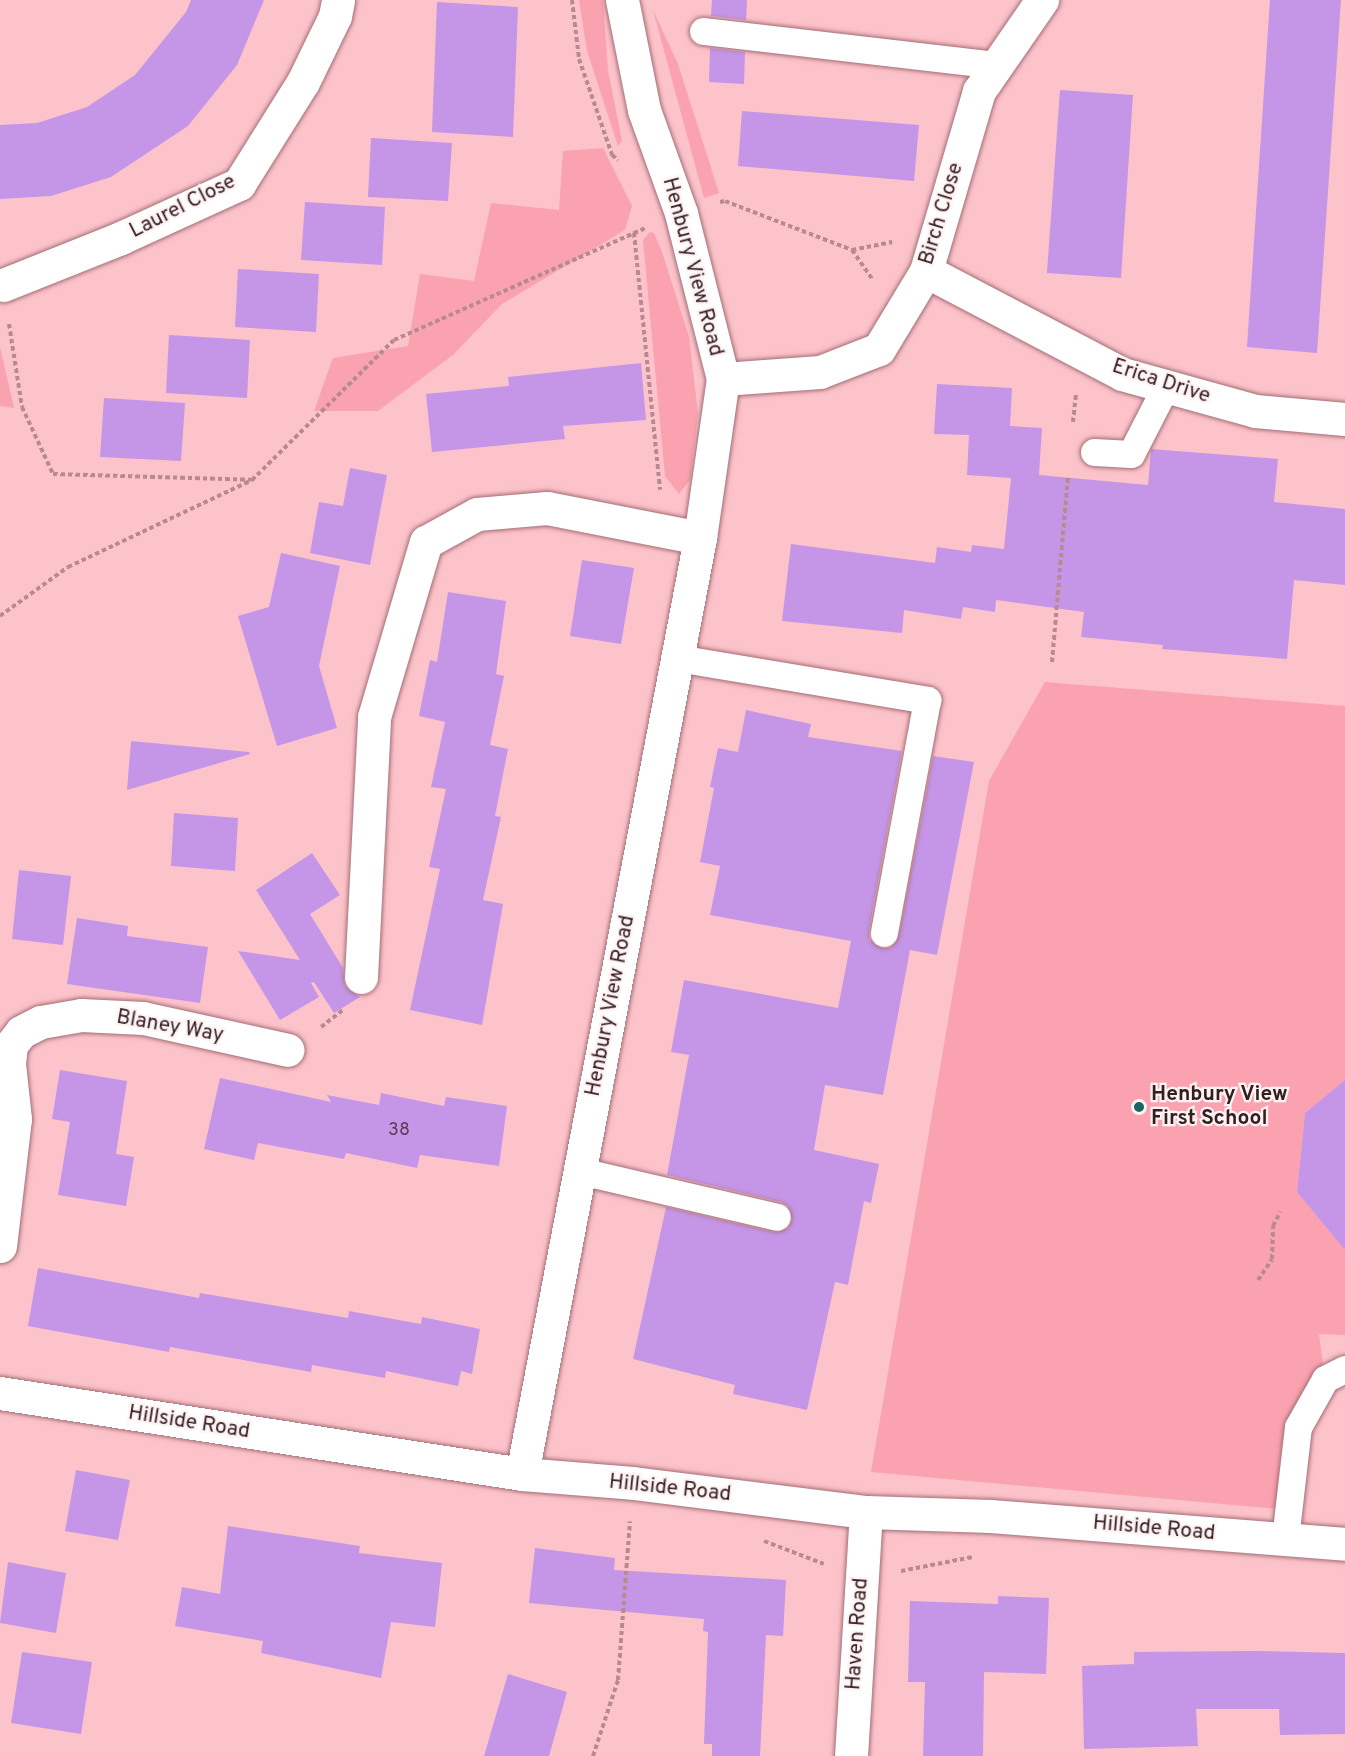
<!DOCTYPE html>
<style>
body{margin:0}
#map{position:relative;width:1345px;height:1756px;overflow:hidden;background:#fdc3ca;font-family:Overpass,sans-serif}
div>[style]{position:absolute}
.green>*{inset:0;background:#faa2b0}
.building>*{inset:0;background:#c596e8}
.path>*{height:4px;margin-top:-2px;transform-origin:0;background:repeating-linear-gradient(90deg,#b88a90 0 4.5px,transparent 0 7.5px)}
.roads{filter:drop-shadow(0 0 2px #a36e76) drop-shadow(0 0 2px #a36e76)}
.lane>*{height:27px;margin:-13.5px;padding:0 13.5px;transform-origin:13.5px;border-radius:13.5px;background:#fff}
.street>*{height:33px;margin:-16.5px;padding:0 16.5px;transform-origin:16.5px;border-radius:16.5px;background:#fff}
.dots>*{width:16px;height:16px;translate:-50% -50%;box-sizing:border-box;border:3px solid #fef2f3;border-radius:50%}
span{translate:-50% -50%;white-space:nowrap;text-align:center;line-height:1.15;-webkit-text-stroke:4.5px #fef2f3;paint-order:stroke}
.number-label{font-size:18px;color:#583c54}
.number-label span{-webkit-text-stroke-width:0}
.street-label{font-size:21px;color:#341e22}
.poi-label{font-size:21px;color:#341e22;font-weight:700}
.left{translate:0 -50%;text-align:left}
</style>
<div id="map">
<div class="green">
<div style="clip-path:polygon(579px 0,603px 0,608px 70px,622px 141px,618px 146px,587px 51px)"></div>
<div style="clip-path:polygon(653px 10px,678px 64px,719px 193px,704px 198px)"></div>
<div style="clip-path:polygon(603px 148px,632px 206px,625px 230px,502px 304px,453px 355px,378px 411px,314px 411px,333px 358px,408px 346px,420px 274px,474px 281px,491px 203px,559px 210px,563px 151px)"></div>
<div style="clip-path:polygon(650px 232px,654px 233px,662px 252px,689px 337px,698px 413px,690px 480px,679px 494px,665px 476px,643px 240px)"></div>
<div style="clip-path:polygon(0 347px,14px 408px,0 406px)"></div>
<div style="clip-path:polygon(1045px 682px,1345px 706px,1345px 1080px,1305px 1113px,1297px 1192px,1345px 1250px,1345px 1335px,1319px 1334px,1325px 1379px,1288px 1510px,871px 1472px,989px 781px)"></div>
</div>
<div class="building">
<div style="clip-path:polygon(191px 0,264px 0,237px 65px,188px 126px,111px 177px,51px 196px,0 199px,0 125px,37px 123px,87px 107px,135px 75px,186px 12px)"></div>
<div style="clip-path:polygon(712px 0,747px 0,746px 20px,711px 16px)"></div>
<div style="clip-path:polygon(1270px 0,1341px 0,1317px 353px,1247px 347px)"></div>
<div style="clip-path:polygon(437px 2px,518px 7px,513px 137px,432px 132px)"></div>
<div style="clip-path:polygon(710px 48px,745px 52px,744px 84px,709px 82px)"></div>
<div style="clip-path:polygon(1060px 90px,1133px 95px,1121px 278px,1047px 273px)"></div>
<div style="clip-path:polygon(742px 111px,919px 125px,914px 181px,738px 166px)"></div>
<div style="clip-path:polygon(371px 138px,452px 143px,448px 201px,368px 197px)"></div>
<div style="clip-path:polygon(305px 202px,385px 207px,382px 265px,301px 260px)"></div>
<div style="clip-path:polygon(238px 269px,319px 274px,316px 332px,235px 327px)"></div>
<div style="clip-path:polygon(169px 335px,250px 340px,247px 398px,166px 393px)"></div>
<div style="clip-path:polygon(641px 363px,646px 420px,563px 426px,565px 439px,432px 452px,426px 394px,509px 386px,508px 377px)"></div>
<div style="clip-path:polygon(937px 384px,1012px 388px,1010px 426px,1042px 428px,1039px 475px,1148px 485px,1151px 449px,1278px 459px,1274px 502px,1345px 509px,1345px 585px,1294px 580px,1287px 659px,1162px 649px,1163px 645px,1081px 637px,1084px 612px,996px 600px,995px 612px,963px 607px,961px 619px,904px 610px,902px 633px,782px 621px,791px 544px,935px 563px,937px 547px,971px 552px,972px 545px,1004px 549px,1011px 478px,967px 475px,969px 435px,934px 434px)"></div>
<div style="clip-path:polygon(104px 398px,185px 403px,181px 461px,100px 457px)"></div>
<div style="clip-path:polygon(350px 468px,387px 475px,370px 565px,310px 553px,319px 502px,343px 506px)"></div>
<div style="clip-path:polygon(281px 553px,340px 566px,319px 666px,337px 728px,277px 746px,238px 616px,269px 607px)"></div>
<div style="clip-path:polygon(582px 560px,634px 568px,621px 644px,570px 636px)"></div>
<div style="clip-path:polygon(448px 592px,506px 601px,496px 674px,504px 676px,490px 745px,508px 749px,495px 816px,501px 817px,483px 900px,503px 904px,482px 1025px,410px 1010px,440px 869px,429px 867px,446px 789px,431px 787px,445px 722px,419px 716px,430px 660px,437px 662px)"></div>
<div style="clip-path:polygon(746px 710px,811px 724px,808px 737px,902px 751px,869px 930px,869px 939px,881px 948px,890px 948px,899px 936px,933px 756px,974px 762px,937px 955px,910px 950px,883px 1095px,825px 1085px,814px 1150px,879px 1164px,871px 1203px,864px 1201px,848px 1285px,835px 1282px,807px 1410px,733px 1394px,735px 1385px,633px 1359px,666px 1207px,774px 1232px,788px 1228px,792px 1220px,788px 1206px,781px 1202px,667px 1175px,689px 1055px,671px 1052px,684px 980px,838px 1008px,851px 941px,710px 915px,720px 866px,700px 862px,714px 788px,710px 787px,718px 748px,738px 752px)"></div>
<div style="clip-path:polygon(131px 741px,249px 752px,250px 754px,127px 790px)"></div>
<div style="clip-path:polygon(174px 813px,238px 818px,235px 871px,171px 866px)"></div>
<div style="clip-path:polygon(312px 853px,340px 895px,310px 914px,343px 968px,345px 986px,360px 997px,334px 1013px,314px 982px,311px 983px,319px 997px,280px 1020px,238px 951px,300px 960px,256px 890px)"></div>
<div style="clip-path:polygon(19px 870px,71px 876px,63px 945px,12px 939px)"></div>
<div style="clip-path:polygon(77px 918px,128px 926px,127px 936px,208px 947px,200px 1003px,67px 984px)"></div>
<div style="clip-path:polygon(60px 1070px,127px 1081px,116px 1154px,134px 1157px,126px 1206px,58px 1195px,70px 1122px,52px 1119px)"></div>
<div style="clip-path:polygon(220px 1078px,331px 1102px,327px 1095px,379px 1105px,381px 1093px,444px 1106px,446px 1097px,507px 1106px,499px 1166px,420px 1155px,417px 1168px,346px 1153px,344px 1159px,258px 1143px,254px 1160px,204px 1149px)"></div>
<div style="clip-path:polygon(1345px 1080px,1345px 1250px,1297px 1192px,1305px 1113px)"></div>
<div style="clip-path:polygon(38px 1268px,199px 1298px,200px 1293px,348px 1318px,349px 1311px,421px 1324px,422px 1317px,480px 1329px,472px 1374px,461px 1371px,458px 1386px,386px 1371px,385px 1378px,312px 1365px,311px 1372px,170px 1347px,169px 1352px,28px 1326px)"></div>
<div style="clip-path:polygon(76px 1470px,130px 1480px,118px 1540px,65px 1531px)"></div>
<div style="clip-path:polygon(228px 1526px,360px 1546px,359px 1553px,442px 1563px,435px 1627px,391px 1622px,381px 1678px,261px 1653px,263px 1641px,175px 1626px,182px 1587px,220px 1594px)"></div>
<div style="clip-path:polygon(535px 1548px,615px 1558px,614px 1570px,786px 1580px,783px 1636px,766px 1635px,760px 1756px,712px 1756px,712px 1744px,704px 1744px,708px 1632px,703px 1631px,704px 1619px,529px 1603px)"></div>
<div style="clip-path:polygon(8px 1562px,66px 1573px,56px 1633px,0 1623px)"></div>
<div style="clip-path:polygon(998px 1596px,1049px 1598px,1046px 1674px,984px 1672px,983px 1756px,923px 1756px,925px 1682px,908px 1682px,910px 1601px,998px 1604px)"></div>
<div style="clip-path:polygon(1257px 1651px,1345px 1653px,1345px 1734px,1280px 1735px,1279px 1709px,1196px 1709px,1198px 1746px,1084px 1749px,1082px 1666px,1134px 1664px,1134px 1652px)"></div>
<div style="clip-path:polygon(22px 1652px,92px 1662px,81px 1734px,11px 1723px)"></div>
<div style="clip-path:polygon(508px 1674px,567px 1692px,549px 1756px,484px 1756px)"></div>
</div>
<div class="path">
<div style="left:572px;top:0;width:59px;rotate:83.2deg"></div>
<div style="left:579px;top:59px;width:102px;rotate:71deg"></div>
<div style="left:612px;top:155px;width:8px;rotate:40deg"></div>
<div style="left:720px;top:202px;width:5px;rotate:-11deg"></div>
<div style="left:725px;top:201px;width:136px;rotate:21.1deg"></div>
<div style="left:852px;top:250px;width:37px;rotate:55deg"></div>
<div style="left:634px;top:233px;width:258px;rotate:84.2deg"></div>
<div style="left:852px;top:250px;width:41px;rotate:-11.3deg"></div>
<div style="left:9px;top:324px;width:84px;rotate:81.1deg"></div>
<div style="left:22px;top:407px;width:74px;rotate:65.2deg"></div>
<div style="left:53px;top:474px;width:198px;rotate:1.7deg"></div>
<div style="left:1073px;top:422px;width:29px;rotate:-84deg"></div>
<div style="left:0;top:616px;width:84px;rotate:-35.8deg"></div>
<div style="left:68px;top:567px;width:204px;rotate:-25.3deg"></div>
<div style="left:252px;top:480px;width:199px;rotate:-44.6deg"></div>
<div style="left:394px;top:340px;width:275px;rotate:-24deg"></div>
<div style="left:1052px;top:662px;width:186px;rotate:-85.1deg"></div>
<div style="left:321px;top:1027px;width:28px;rotate:-38deg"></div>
<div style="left:1258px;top:1280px;width:25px;rotate:-56deg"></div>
<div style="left:1272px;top:1259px;width:33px;rotate:-88deg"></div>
<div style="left:1273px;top:1226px;width:16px;rotate:-63deg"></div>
<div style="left:764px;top:1541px;width:64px;rotate:21deg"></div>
<div style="left:901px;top:1571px;width:73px;rotate:-11deg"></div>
<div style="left:593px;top:1756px;width:80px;rotate:-71.8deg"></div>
<div style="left:618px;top:1680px;width:159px;rotate:-85.7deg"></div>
</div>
<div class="roads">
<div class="lane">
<div style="left:703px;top:31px;width:296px;rotate:6.6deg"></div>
<div style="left:1094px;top:452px;width:37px;rotate:3deg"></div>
<div style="left:1131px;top:454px;width:76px;rotate:-62.8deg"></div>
<div style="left:677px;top:658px;width:254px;rotate:9.5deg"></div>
<div style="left:927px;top:700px;width:237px;rotate:100.5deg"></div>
<div style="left:580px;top:1171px;width:202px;rotate:13.1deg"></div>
<div style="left:1285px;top:1539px;width:113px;rotate:-83.4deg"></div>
<div style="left:1298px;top:1427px;width:55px;rotate:-60.6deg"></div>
<div style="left:1325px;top:1379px;width:22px;rotate:-27deg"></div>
</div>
<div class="street">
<div style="left:926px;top:271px;width:221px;rotate:27.7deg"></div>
<div style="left:1122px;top:374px;width:138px;rotate:15.5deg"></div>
<div style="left:1255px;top:411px;width:90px;rotate:5.1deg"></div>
<div style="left:3px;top:285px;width:127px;rotate:-21.7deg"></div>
<div style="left:121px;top:238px;width:130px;rotate:-24.6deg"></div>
<div style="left:239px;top:184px;width:120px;rotate:-57.9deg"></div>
<div style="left:303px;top:82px;width:73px;rotate:-64.1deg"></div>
<div style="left:335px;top:16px;width:16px;rotate:-79deg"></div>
<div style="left:723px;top:379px;width:97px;rotate:-4.1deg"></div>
<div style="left:820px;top:372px;width:63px;rotate:-21.3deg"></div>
<div style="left:879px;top:349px;width:91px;rotate:-58.9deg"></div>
<div style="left:926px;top:271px;width:188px;rotate:-73.6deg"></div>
<div style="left:979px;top:91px;width:111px;rotate:-55.3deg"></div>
<div style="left:361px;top:977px;width:260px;rotate:-87.1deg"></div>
<div style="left:374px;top:717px;width:183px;rotate:-73.5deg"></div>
<div style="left:426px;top:542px;width:58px;rotate:-28.8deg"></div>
<div style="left:477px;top:514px;width:70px;rotate:-4.9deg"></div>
<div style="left:547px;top:508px;width:156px;rotate:11.1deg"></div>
<div style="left:0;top:1246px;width:128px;rotate:-83.3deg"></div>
<div style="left:15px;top:1119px;width:55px;rotate:-96.2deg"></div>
<div style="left:9px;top:1064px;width:19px;rotate:-84deg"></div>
<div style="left:11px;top:1045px;width:16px;rotate:-52deg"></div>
<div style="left:21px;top:1032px;width:22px;rotate:-27deg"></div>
<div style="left:41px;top:1022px;width:41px;rotate:-9.9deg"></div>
<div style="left:81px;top:1015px;width:62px;rotate:2.8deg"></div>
<div style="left:143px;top:1018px;width:148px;rotate:12.4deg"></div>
<div style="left:0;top:1393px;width:528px;rotate:8.82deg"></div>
<div style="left:522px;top:1474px;width:111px;rotate:4.6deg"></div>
<div style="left:633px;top:1483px;width:235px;rotate:7.1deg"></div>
<div style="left:866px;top:1512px;width:125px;rotate:1.8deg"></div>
<div style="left:991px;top:1516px;width:355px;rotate:4.5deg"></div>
<div style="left:522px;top:1474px;width:953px;rotate:-79.23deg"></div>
<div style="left:700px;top:538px;width:161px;rotate:-81.8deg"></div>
<div style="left:723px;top:379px;width:171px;rotate:-104.2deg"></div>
<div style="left:681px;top:213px;width:109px;rotate:-109.8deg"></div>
<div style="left:644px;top:110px;width:112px;rotate:-101.3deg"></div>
<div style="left:851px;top:1756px;width:244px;rotate:-86.5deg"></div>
</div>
</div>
<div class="dots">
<div style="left:1139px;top:1107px;background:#1a6762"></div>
</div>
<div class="number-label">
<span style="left:399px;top:1131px">38</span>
</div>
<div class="street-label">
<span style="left:183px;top:207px;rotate:-27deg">Laurel Close</span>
<span style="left:942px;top:214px;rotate:-73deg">Birch Close</span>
<span style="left:692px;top:267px;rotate:75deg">Henbury View Road</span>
<span style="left:1161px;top:382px;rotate:18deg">Erica Drive</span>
<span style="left:611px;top:1006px;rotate:-79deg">Henbury View Road</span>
<span style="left:170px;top:1027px;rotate:10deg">Blaney Way</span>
<span style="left:189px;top:1423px;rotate:9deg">Hillside Road</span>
<span style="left:670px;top:1489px;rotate:6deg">Hillside Road</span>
<span style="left:1154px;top:1529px;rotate:5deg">Hillside Road</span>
<span style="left:858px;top:1634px;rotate:-86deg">Haven Road</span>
</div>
<div class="poi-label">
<span class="left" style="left:1151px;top:1107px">Henbury View<br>First School</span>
</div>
</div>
